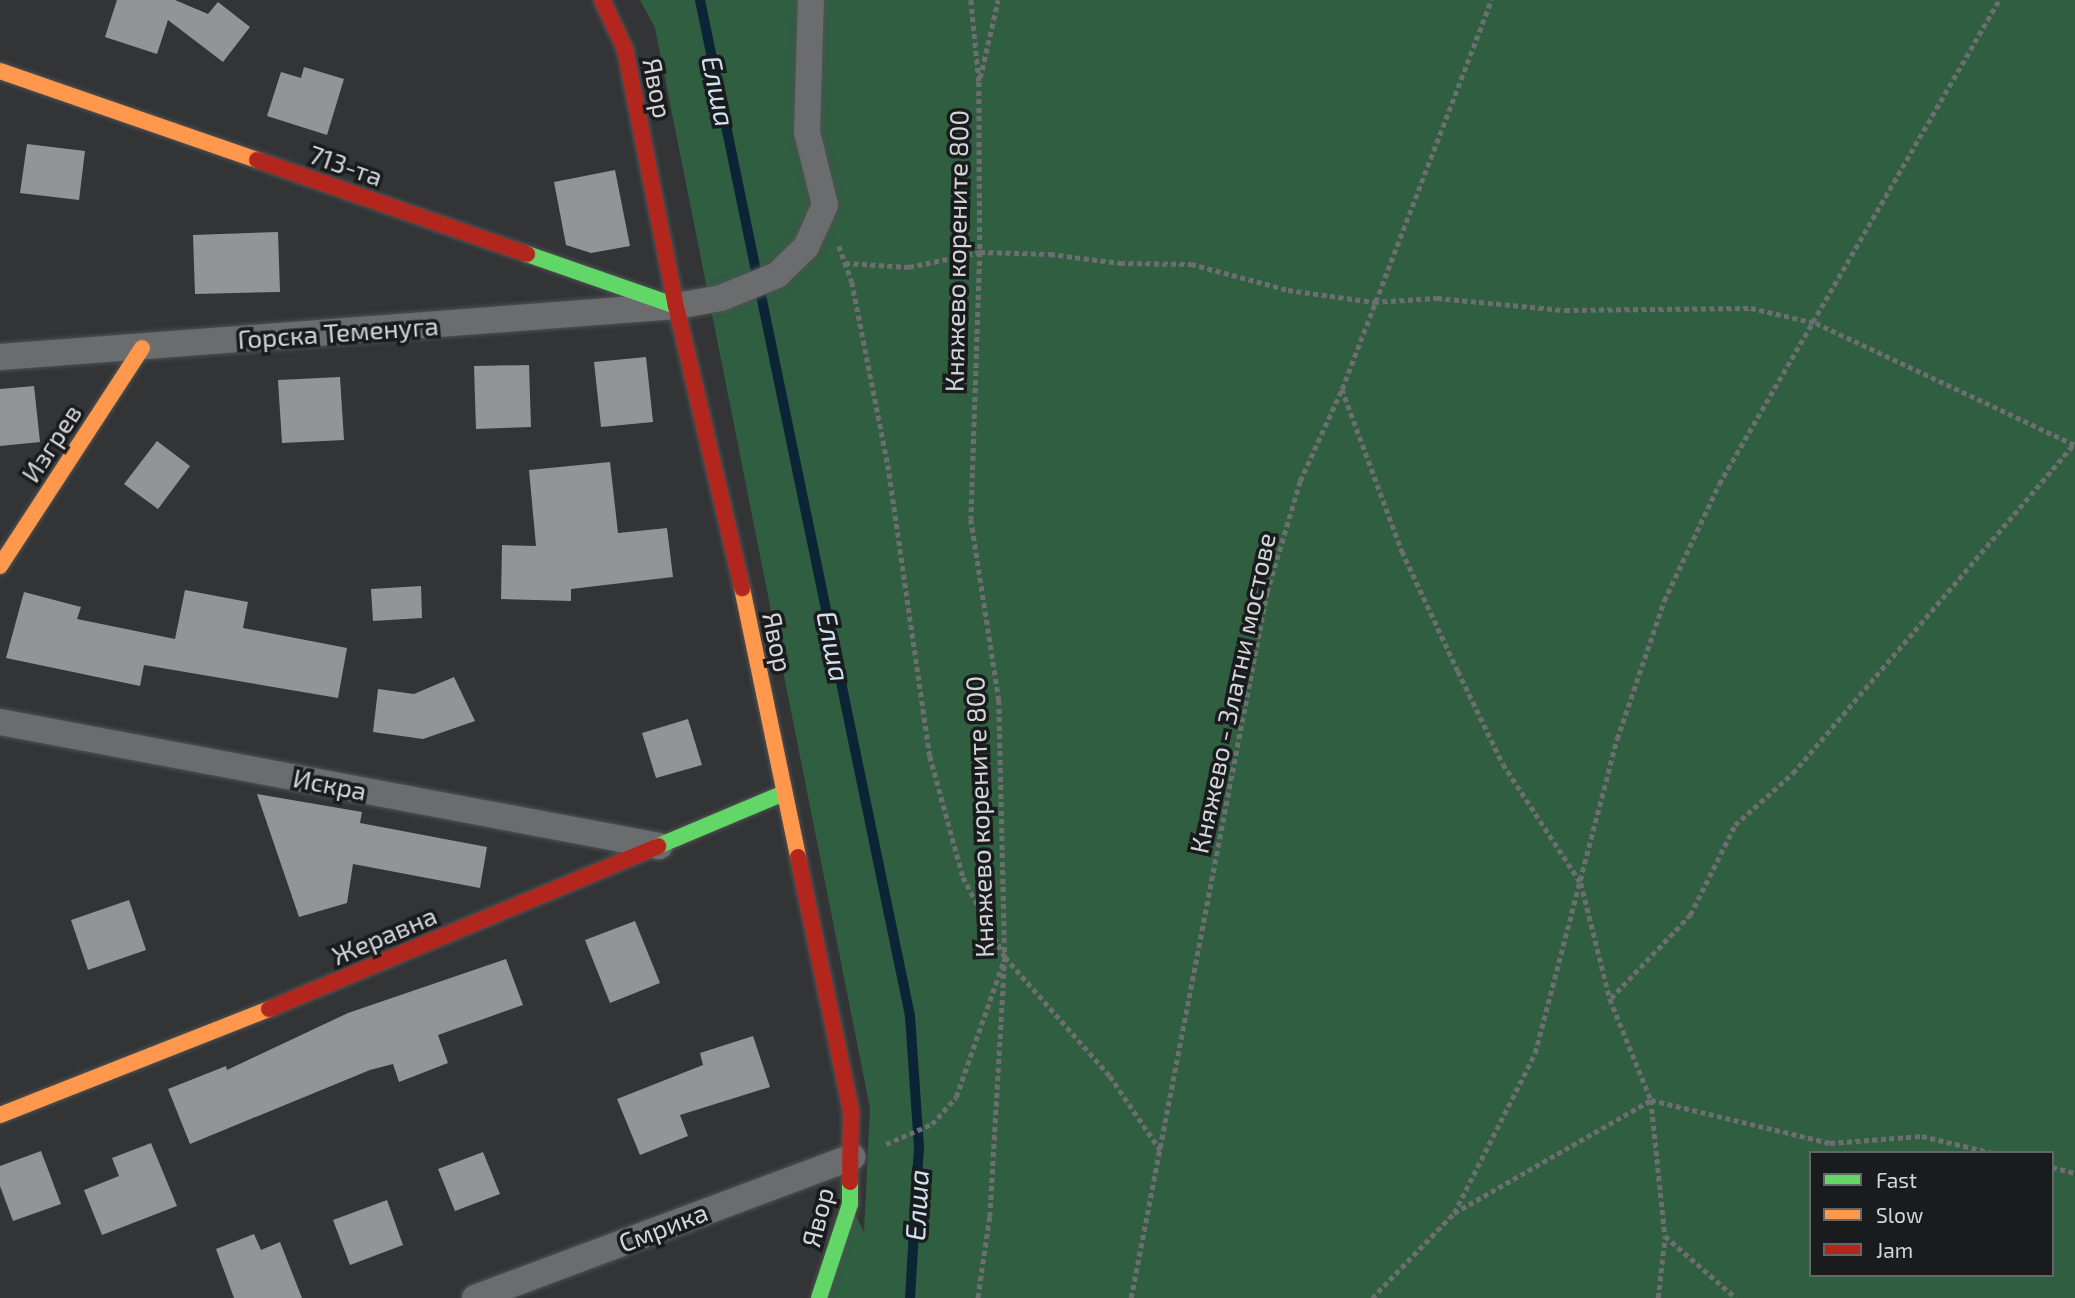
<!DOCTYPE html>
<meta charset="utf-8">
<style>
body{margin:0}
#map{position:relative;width:2075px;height:1298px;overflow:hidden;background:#323436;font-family:"Exo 2",sans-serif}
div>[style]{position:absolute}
.green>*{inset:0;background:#305e41}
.stream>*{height:10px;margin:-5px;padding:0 5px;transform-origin:5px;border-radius:5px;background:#0c2536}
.building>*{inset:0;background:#929598}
.path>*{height:4.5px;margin-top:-2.25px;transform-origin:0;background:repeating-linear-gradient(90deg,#6d6e70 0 5px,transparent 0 8.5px)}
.roads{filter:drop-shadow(0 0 2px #4f5152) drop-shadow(0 0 2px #4f5152)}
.street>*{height:26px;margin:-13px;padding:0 13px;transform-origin:13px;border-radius:13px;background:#6b6c6e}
.fast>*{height:16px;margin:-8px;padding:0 8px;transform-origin:8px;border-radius:8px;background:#63d668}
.slow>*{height:16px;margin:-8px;padding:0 8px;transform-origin:8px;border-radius:8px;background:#ff974d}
.jam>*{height:16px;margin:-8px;padding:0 8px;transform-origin:8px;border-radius:8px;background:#b3261e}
span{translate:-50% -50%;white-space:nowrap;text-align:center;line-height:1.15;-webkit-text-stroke:7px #1a1b1d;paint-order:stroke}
.street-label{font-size:26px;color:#d4d7d9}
.water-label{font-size:28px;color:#cfe2f2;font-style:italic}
.legend{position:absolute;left:1809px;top:1151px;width:245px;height:126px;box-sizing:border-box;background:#1a1b1d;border:2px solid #646668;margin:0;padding:9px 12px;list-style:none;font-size:21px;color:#d4d7d9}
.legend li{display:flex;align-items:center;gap:14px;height:35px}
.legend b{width:35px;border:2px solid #646668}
</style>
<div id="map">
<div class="green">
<div style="clip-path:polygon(evenodd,640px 0,2075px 0,2075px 1298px,819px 1298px,850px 1204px,864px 1232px,870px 1108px,655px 28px,640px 0,1811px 1153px,2052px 1153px,2052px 1275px,1811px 1275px,1811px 1153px)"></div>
</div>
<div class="stream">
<div style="left:700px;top:0;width:1037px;rotate:78.32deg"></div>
<div style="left:910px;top:1016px;width:131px;rotate:86.1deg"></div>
<div style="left:919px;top:1147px;width:151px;rotate:93.4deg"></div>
</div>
<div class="building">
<div style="clip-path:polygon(117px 0,175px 0,208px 14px,218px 2px,250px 27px,223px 62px,168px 20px,157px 54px,105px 37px)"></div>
<div style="clip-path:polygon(304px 67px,344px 79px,327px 135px,267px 116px,281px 72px,301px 78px)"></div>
<div style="clip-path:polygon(27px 144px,85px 151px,79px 200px,20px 193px)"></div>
<div style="clip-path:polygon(615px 170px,630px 246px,591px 253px,566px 245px,554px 182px)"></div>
<div style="clip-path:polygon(278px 232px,280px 292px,195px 294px,193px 235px)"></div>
<div style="clip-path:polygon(646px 357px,653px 422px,601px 427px,594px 362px)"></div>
<div style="clip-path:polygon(529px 365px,531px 427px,476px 429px,474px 366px)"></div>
<div style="clip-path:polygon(340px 377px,344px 440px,282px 443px,278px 380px)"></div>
<div style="clip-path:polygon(34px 386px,40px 442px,0 446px,0 389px)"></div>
<div style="clip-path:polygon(157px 441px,190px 466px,158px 509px,124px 484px)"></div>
<div style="clip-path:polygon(610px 462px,618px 533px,667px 528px,673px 577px,571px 589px,571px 601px,501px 599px,502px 545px,536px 546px,529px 470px)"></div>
<div style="clip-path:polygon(421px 586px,422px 618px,373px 621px,371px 589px)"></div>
<div style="clip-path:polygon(185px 590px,248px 602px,243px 628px,347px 648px,338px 698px,144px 665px,140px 686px,6px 658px,24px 592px,81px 607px,77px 619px,175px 639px)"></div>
<div style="clip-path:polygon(454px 677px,475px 721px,423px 739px,373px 732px,378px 689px,414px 694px)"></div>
<div style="clip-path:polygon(688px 719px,702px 765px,656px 778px,642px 733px)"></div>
<div style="clip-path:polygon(257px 794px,362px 812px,360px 823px,487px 847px,480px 888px,353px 864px,347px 903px,299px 917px)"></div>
<div style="clip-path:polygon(129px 900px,146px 950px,88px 970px,71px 920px)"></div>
<div style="clip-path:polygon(635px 921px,660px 983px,610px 1003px,585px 940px)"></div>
<div style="clip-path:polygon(506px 959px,523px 1005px,438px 1035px,448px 1063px,399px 1082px,393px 1064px,370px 1070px,190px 1144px,168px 1089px,226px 1066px,227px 1070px,348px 1013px)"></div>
<div style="clip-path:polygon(753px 1036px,770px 1087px,680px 1115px,688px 1136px,640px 1155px,617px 1099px,703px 1065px,700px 1053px)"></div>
<div style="clip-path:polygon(151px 1143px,177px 1206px,102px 1235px,84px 1190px,119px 1176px,112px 1158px)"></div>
<div style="clip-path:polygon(41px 1151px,61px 1204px,13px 1221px,0 1186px,0 1166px)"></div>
<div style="clip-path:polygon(483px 1152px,500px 1194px,455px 1211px,438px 1169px)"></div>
<div style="clip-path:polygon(387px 1200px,403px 1245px,350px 1265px,333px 1220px)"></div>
<div style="clip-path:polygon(254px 1234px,261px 1250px,280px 1242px,302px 1298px,234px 1298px,216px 1249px)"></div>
</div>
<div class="path">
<div style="left:971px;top:0;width:82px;rotate:84.4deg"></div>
<div style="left:979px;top:82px;width:170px;rotate:89.7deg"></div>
<div style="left:980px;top:252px;width:267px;rotate:91.9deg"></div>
<div style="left:971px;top:519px;width:183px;rotate:81.2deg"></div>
<div style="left:999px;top:700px;width:257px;rotate:88.7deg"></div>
<div style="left:1005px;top:957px;width:260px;rotate:93.3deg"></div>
<div style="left:990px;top:1217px;width:82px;rotate:98.4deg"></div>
<div style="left:980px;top:78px;width:80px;rotate:-77deg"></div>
<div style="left:839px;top:246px;width:38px;rotate:70deg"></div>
<div style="left:852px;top:282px;width:187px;rotate:78.9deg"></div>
<div style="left:888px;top:465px;width:294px;rotate:81.8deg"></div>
<div style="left:930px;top:756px;width:125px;rotate:74.7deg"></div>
<div style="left:963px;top:877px;width:90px;rotate:62.3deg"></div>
<div style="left:1005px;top:957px;width:159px;rotate:48.6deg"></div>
<div style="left:1110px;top:1076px;width:91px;rotate:55.8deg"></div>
<div style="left:845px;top:263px;width:64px;rotate:3.6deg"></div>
<div style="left:909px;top:267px;width:73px;rotate:-11.9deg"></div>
<div style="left:980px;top:252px;width:70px;rotate:1.6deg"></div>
<div style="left:1050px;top:254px;width:71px;rotate:7.3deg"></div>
<div style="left:1120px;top:263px;width:71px;rotate:0.8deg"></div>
<div style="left:1191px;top:264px;width:100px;rotate:15deg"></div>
<div style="left:1288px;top:290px;width:87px;rotate:7.9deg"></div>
<div style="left:1374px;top:302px;width:63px;rotate:-3.6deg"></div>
<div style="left:1437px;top:298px;width:129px;rotate:5.4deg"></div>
<div style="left:1565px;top:310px;width:186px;rotate:-0.6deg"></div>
<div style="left:1751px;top:308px;width:67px;rotate:13deg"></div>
<div style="left:1816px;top:323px;width:286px;rotate:25.2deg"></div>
<div style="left:1342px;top:389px;width:173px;rotate:69.7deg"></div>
<div style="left:1402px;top:551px;width:132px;rotate:65deg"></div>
<div style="left:1458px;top:671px;width:103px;rotate:64.2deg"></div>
<div style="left:1503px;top:764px;width:142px;rotate:56.8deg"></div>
<div style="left:1581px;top:883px;width:120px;rotate:76deg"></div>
<div style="left:1610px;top:999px;width:109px;rotate:67.9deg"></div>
<div style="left:1651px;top:1100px;width:137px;rotate:84.1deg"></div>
<div style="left:1665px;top:1236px;width:94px;rotate:41.1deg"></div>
<div style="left:1611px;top:998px;width:115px;rotate:-46.4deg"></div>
<div style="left:1690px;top:915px;width:101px;rotate:-63.4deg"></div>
<div style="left:1735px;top:825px;width:78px;rotate:-41.9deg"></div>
<div style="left:1793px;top:773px;width:433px;rotate:-49.5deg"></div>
<div style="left:886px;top:1144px;width:50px;rotate:-23.5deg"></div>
<div style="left:932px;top:1124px;width:36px;rotate:-48deg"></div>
<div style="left:956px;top:1097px;width:142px;rotate:-70.7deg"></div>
<div style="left:2052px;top:1167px;width:24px;rotate:15deg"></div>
<div style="left:1454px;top:1213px;width:179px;rotate:-63.1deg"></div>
<div style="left:1535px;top:1053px;width:325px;rotate:-75.4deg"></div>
<div style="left:1617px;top:739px;width:146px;rotate:-71.2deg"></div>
<div style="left:1664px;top:601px;width:129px;rotate:-64.8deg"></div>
<div style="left:1719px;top:484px;width:559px;rotate:-59.95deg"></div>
<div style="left:1131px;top:1298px;width:719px;rotate:-79.1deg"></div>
<div style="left:1267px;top:592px;width:116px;rotate:-73.4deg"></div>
<div style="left:1300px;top:481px;width:101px;rotate:-65.5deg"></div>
<div style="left:1342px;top:389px;width:417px;rotate:-69deg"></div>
<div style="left:1372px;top:1298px;width:118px;rotate:-46deg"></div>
<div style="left:1454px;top:1213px;width:227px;rotate:-29.8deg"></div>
<div style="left:1651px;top:1100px;width:184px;rotate:13.5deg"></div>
<div style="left:1830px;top:1143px;width:92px;rotate:-4.4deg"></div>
<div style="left:1922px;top:1136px;width:73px;rotate:13.5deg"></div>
<div style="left:1658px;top:1298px;width:62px;rotate:-83.6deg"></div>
</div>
<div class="roads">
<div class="street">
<div style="left:0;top:357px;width:678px;rotate:-4.31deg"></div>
<div style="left:676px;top:306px;width:46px;rotate:-10.1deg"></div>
<div style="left:721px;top:298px;width:61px;rotate:-22.3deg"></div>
<div style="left:777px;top:275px;width:40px;rotate:-44deg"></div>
<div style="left:806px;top:247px;width:46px;rotate:-65.7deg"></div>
<div style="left:825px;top:205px;width:75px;rotate:-103.9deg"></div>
<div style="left:807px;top:132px;width:132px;rotate:-88.3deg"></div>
<div style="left:0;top:722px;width:671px;rotate:10.66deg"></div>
<div style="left:475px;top:1298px;width:403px;rotate:-20.5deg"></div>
</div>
<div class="fast">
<div style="left:527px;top:254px;width:158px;rotate:19.2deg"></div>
<div style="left:658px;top:846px;width:137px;rotate:-22.8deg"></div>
<div style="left:819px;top:1298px;width:99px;rotate:-71.7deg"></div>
<div style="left:850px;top:1204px;width:22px;rotate:-90deg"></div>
</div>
<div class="slow">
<div style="left:0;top:71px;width:272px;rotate:19.1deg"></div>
<div style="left:0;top:566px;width:260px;rotate:-56.9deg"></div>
<div style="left:742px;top:588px;width:275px;rotate:78.2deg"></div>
<div style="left:0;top:1115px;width:289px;rotate:-21.5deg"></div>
</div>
<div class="jam">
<div style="left:602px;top:0;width:54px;rotate:64.9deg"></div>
<div style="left:625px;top:49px;width:262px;rotate:78.8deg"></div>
<div style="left:676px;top:306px;width:290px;rotate:76.8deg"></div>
<div style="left:257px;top:160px;width:286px;rotate:19.2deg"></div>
<div style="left:798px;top:857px;width:258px;rotate:78.2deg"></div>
<div style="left:851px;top:1110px;width:72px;rotate:90.8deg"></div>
<div style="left:269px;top:1009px;width:422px;rotate:-22.7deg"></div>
</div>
</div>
<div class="street-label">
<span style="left:658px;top:88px;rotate:79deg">Явор</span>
<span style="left:346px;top:165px;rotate:19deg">713-та</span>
<span style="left:956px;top:251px;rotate:-89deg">Княжево корените 800</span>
<span style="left:338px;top:332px;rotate:-4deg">Горска Теменуга</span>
<span style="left:51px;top:443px;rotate:-57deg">Изгрев</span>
<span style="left:778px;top:642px;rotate:78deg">Явор</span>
<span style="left:1232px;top:693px;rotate:-78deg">Княжево - Златни мостове</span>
<span style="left:330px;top:784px;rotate:11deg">Искра</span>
<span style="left:979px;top:817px;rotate:-92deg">Княжево корените 800</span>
<span style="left:384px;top:935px;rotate:-23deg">Жеравна</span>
<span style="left:817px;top:1217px;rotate:-76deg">Явор</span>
<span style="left:663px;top:1227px;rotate:-21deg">Смрика</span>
</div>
<div class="water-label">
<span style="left:719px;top:91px;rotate:78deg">Елша</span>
<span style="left:834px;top:646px;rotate:78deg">Елша</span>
<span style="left:916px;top:1205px;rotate:-87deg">Елша</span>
</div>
<ul class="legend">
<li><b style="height:9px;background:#63d668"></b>Fast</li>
<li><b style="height:9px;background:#ff974d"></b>Slow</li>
<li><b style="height:9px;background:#b3261e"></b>Jam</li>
</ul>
</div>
